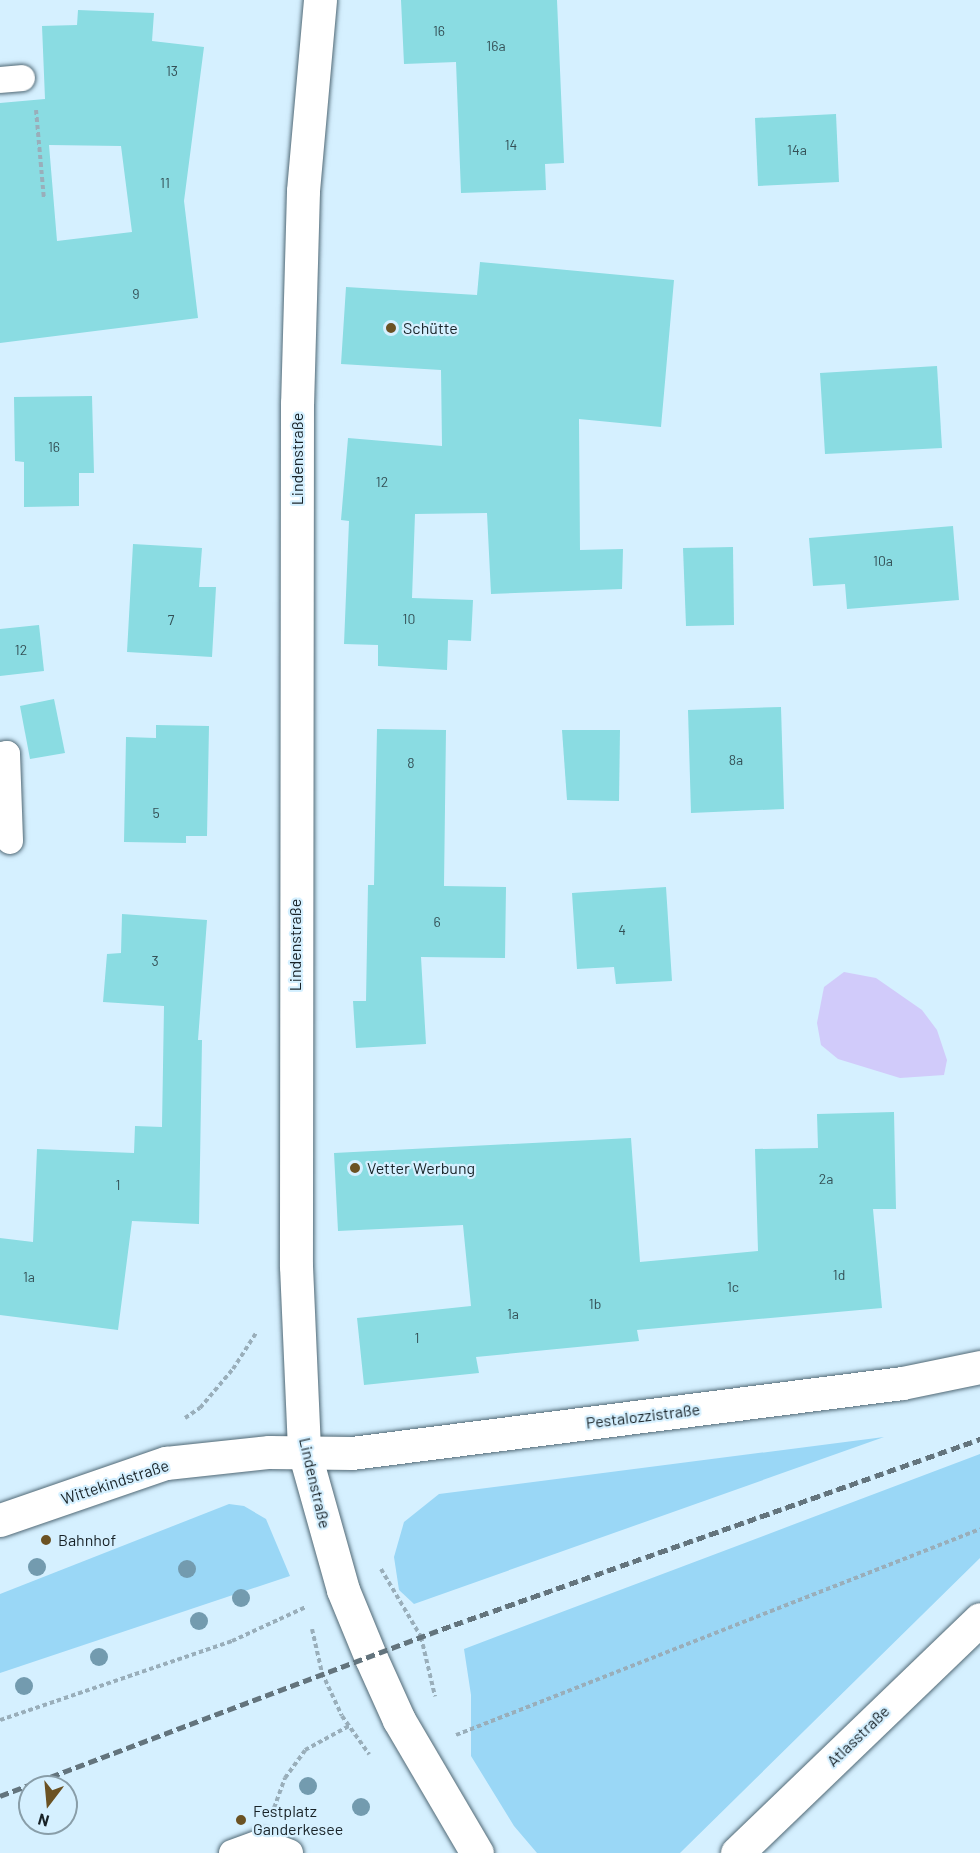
<!DOCTYPE html>
<meta charset="utf-8">
<style>
body{margin:0}
#map{position:relative;width:980px;height:1853px;overflow:hidden;background:#d5f0ff;font-family:Barlow,sans-serif}
div>[style]{position:absolute}
.green>*{inset:0;background:#9ad7f6}
.water>*{inset:0;background:#d1cbfa}
.building>*{inset:0;background:#8adce2}
.path>*{height:4px;margin-top:-2px;transform-origin:0;background:repeating-linear-gradient(90deg,#99aeba 0 4.5px,transparent 0 7.5px)}
.roads{filter:drop-shadow(0 0 2px #516976) drop-shadow(0 0 2px #516976)}
.service>*{height:26px;margin:-13px;padding:0 13px;transform-origin:13px;border-radius:13px;background:#fff}
.minor>*{height:33px;margin:-16.5px;padding:0 16.5px;transform-origin:16.5px;border-radius:16.5px;background:#fff}
.tertiary>*{height:33px;margin:-16.5px;padding:0 16.5px;transform-origin:16.5px;border-radius:16.5px;background:#fff}
.rail>*{height:4.5px;margin-top:-2.25px;transform-origin:0;background:repeating-linear-gradient(90deg,#63747d 0 9px,transparent 0 13.5px)}
.trees>*{width:18px;height:18px;margin:-9px;border-radius:50%;background:#739baf}
.dots>*{width:16px;height:16px;translate:-50% -50%;box-sizing:border-box;border:3px solid #d5f0ff;border-radius:50%}
span{translate:-50% -50%;white-space:nowrap;text-align:center;line-height:1.15;-webkit-text-stroke:4.5px #d5f0ff;paint-order:stroke}
.number-label{font-size:14px;color:#345056}
.number-label span{-webkit-text-stroke-width:0}
.poi-label{font-size:16px;color:#182227}
.left{translate:0 -50%;text-align:left}
.street-label{font-size:16px;color:#182227}
.north{position:absolute;left:18px;top:1775px;width:60px;height:60px;box-sizing:border-box;background:#d5f0ff;border:2px solid #899ea9;border-radius:50%;rotate:196deg;font-size:16px;font-weight:700;line-height:24px;text-align:center;color:#182227}
.north::after{content:'';display:block;margin:auto;width:21px;height:27px;background:#6b5223;clip-path:polygon(50% 0,100% 100%,50% 72%,0 100%)}
</style>
<div id="map">
<div class="green">
<div style="clip-path:polygon(884px 1437px,414px 1604px,399px 1590px,394px 1557px,404px 1522px,439px 1494px)"></div>
<div style="clip-path:polygon(980px 1454px,980px 1558px,680px 1853px,537px 1853px,514px 1826px,471px 1756px,471px 1695px,464px 1649px)"></div>
<div style="clip-path:polygon(229px 1504px,244px 1506px,266px 1519px,290px 1576px,0 1673px,0 1594px)"></div>
</div>
<div class="water">
<div style="clip-path:polygon(844px 972px,876px 978px,922px 1010px,937px 1030px,947px 1060px,944px 1075px,900px 1078px,838px 1059px,821px 1045px,817px 1023px,824px 987px)"></div>
</div>
<div class="building">
<div style="clip-path:polygon(401px 0,557px 0,564px 163px,545px 164px,546px 190px,461px 193px,456px 62px,404px 64px)"></div>
<div style="clip-path:polygon(evenodd,78px 10px,154px 13px,152px 41px,204px 47px,184px 201px,198px 318px,0 343px,0 103px,45px 99px,42px 26px,77px 25px,78px 10px,49px 145px,121px 146px,132px 232px,57px 241px,49px 145px)"></div>
<div style="clip-path:polygon(836px 114px,839px 182px,758px 186px,755px 118px)"></div>
<div style="clip-path:polygon(480px 262px,674px 280px,661px 427px,579px 419px,580px 550px,623px 549px,622px 589px,491px 594px,487px 513px,415px 514px,412px 598px,473px 600px,471px 641px,448px 640px,447px 670px,378px 666px,378px 645px,344px 644px,349px 521px,341px 520px,348px 438px,442px 446px,441px 370px,341px 364px,346px 287px,477px 295px)"></div>
<div style="clip-path:polygon(937px 366px,942px 448px,825px 454px,820px 373px)"></div>
<div style="clip-path:polygon(92px 396px,94px 473px,79px 473px,79px 506px,24px 507px,24px 462px,15px 461px,14px 397px)"></div>
<div style="clip-path:polygon(953px 526px,959px 600px,847px 609px,845px 584px,813px 586px,809px 538px)"></div>
<div style="clip-path:polygon(133px 544px,202px 548px,199px 587px,216px 587px,212px 657px,127px 652px)"></div>
<div style="clip-path:polygon(733px 547px,734px 625px,686px 626px,683px 548px)"></div>
<div style="clip-path:polygon(39px 625px,44px 671px,0 676px,0 629px)"></div>
<div style="clip-path:polygon(54px 699px,65px 753px,30px 759px,20px 706px)"></div>
<div style="clip-path:polygon(781px 707px,784px 809px,691px 813px,688px 710px)"></div>
<div style="clip-path:polygon(156px 725px,209px 726px,207px 836px,186px 836px,186px 843px,124px 842px,126px 737px,156px 738px)"></div>
<div style="clip-path:polygon(377px 729px,446px 730px,444px 886px,506px 887px,505px 958px,421px 957px,426px 1044px,356px 1048px,353px 1001px,366px 1001px,368px 885px,374px 885px)"></div>
<div style="clip-path:polygon(562px 730px,620px 730px,619px 801px,567px 800px)"></div>
<div style="clip-path:polygon(666px 887px,672px 981px,616px 984px,614px 967px,577px 969px,572px 893px)"></div>
<div style="clip-path:polygon(122px 914px,207px 920px,198px 1040px,202px 1040px,199px 1224px,132px 1221px,118px 1330px,0 1315px,0 1238px,33px 1242px,37px 1149px,134px 1153px,135px 1126px,162px 1127px,164px 1006px,103px 1002px,107px 954px,121px 953px)"></div>
<div style="clip-path:polygon(894px 1112px,896px 1209px,873px 1209px,882px 1308px,637px 1330px,639px 1341px,476px 1357px,479px 1373px,364px 1385px,357px 1318px,471px 1306px,463px 1225px,338px 1231px,334px 1153px,631px 1138px,640px 1262px,758px 1251px,755px 1149px,818px 1148px,817px 1114px)"></div>
</div>
<div class="path">
<div style="left:36px;top:110px;width:89px;rotate:84.9deg"></div>
<div style="left:185px;top:1418px;width:18px;rotate:-34deg"></div>
<div style="left:200px;top:1408px;width:51px;rotate:-49.8deg"></div>
<div style="left:233px;top:1369px;width:43px;rotate:-57.4deg"></div>
<div style="left:381px;top:1569px;width:79px;rotate:59.5deg"></div>
<div style="left:421px;top:1637px;width:61px;rotate:76.7deg"></div>
<div style="left:312px;top:1629px;width:45px;rotate:77.2deg"></div>
<div style="left:322px;top:1673px;width:47px;rotate:65.1deg"></div>
<div style="left:342px;top:1716px;width:47px;rotate:54.6deg"></div>
<div style="left:0;top:1720px;width:245px;rotate:-18.8deg"></div>
<div style="left:232px;top:1641px;width:81px;rotate:-24.7deg"></div>
<div style="left:456px;top:1735px;width:563px;rotate:-21.46deg"></div>
<div style="left:274px;top:1808px;width:32px;rotate:-70deg"></div>
<div style="left:285px;top:1778px;width:34px;rotate:-54deg"></div>
<div style="left:305px;top:1750px;width:50px;rotate:-28.6deg"></div>
</div>
<div class="roads">
<div class="service">
<div style="left:0;top:80px;width:22px;rotate:-5deg"></div>
<div style="left:0;top:755px;width:7px;rotate:-8deg"></div>
<div style="left:7px;top:754px;width:87px;rotate:88deg"></div>
<div style="left:232px;top:1853px;width:32px;rotate:-20deg"></div>
<div style="left:262px;top:1842px;width:30px;rotate:21deg"></div>
</div>
<div class="minor">
<div style="left:0;top:1520px;width:176px;rotate:-19deg"></div>
<div style="left:166px;top:1463px;width:104px;rotate:-6.1deg"></div>
<div style="left:269px;top:1452px;width:83px;rotate:0.7deg"></div>
<div style="left:352px;top:1453px;width:554px;rotate:-7.25deg"></div>
<div style="left:902px;top:1383px;width:80px;rotate:-11.6deg"></div>
<div style="left:737px;top:1853px;width:337px;rotate:-43.9deg"></div>
</div>
<div class="tertiary">
<div style="left:320px;top:0;width:192px;rotate:95.1deg"></div>
<div style="left:303px;top:191px;width:212px;rotate:91.6deg"></div>
<div style="left:297px;top:403px;width:863px;rotate:90.07deg"></div>
<div style="left:296px;top:1266px;width:185px;rotate:87.5deg"></div>
<div style="left:304px;top:1451px;width:144px;rotate:74.3deg"></div>
<div style="left:343px;top:1590px;width:74px;rotate:67.6deg"></div>
<div style="left:371px;top:1658px;width:68px;rotate:65.7deg"></div>
<div style="left:399px;top:1720px;width:154px;rotate:59.6deg"></div>
</div>
</div>
<div class="rail">
<div style="left:0;top:1796px;width:472px;rotate:-20.7deg"></div>
<div style="left:442px;top:1629px;width:571px;rotate:-19.45deg"></div>
</div>
<div class="trees">
<div style="left:37px;top:1567px"></div>
<div style="left:187px;top:1569px"></div>
<div style="left:241px;top:1598px"></div>
<div style="left:199px;top:1621px"></div>
<div style="left:99px;top:1657px"></div>
<div style="left:24px;top:1686px"></div>
<div style="left:308px;top:1786px"></div>
<div style="left:361px;top:1807px"></div>
</div>
<div class="dots">
<div style="left:391px;top:328px;background:#6b5223"></div>
<div style="left:355px;top:1168px;background:#6b5223"></div>
<div style="left:46px;top:1540px;background:#6b5223"></div>
<div style="left:241px;top:1820px;background:#6b5223"></div>
</div>
<div class="number-label">
<span style="left:439px;top:31px">16</span>
<span style="left:496px;top:46px">16a</span>
<span style="left:172px;top:71px">13</span>
<span style="left:511px;top:145px">14</span>
<span style="left:797px;top:150px">14a</span>
<span style="left:165px;top:183px">11</span>
<span style="left:136px;top:294px">9</span>
<span style="left:54px;top:447px">16</span>
<span style="left:382px;top:482px">12</span>
<span style="left:883px;top:561px">10a</span>
<span style="left:409px;top:619px">10</span>
<span style="left:171px;top:620px">7</span>
<span style="left:21px;top:650px">12</span>
<span style="left:736px;top:760px">8a</span>
<span style="left:411px;top:763px">8</span>
<span style="left:156px;top:813px">5</span>
<span style="left:437px;top:922px">6</span>
<span style="left:622px;top:930px">4</span>
<span style="left:155px;top:961px">3</span>
<span style="left:826px;top:1179px">2a</span>
<span style="left:118px;top:1185px">1</span>
<span style="left:839px;top:1275px">1d</span>
<span style="left:29px;top:1277px">1a</span>
<span style="left:733px;top:1287px">1c</span>
<span style="left:595px;top:1304px">1b</span>
<span style="left:513px;top:1314px">1a</span>
<span style="left:417px;top:1338px">1</span>
</div>
<div class="poi-label">
<span class="left" style="left:403px;top:328px">Schütte</span>
<span class="left" style="left:367px;top:1168px">Vetter Werbung</span>
<span class="left" style="left:58px;top:1540px">Bahnhof</span>
<span class="left" style="left:253px;top:1820px">Festplatz<br>Ganderkesee</span>
</div>
<div class="street-label">
<span style="left:297px;top:459px;rotate:-90deg">Lindenstraße</span>
<span style="left:295px;top:945px;rotate:-90deg">Lindenstraße</span>
<span style="left:643px;top:1416px;rotate:-7deg">Pestalozzistraße</span>
<span style="left:115px;top:1482px;rotate:-18deg">Wittekindstraße</span>
<span style="left:315px;top:1483px;rotate:77deg">Lindenstraße</span>
<span style="left:858px;top:1736px;rotate:-44deg">Atlasstraße</span>
</div>
<div class="north">N</div>
</div>
